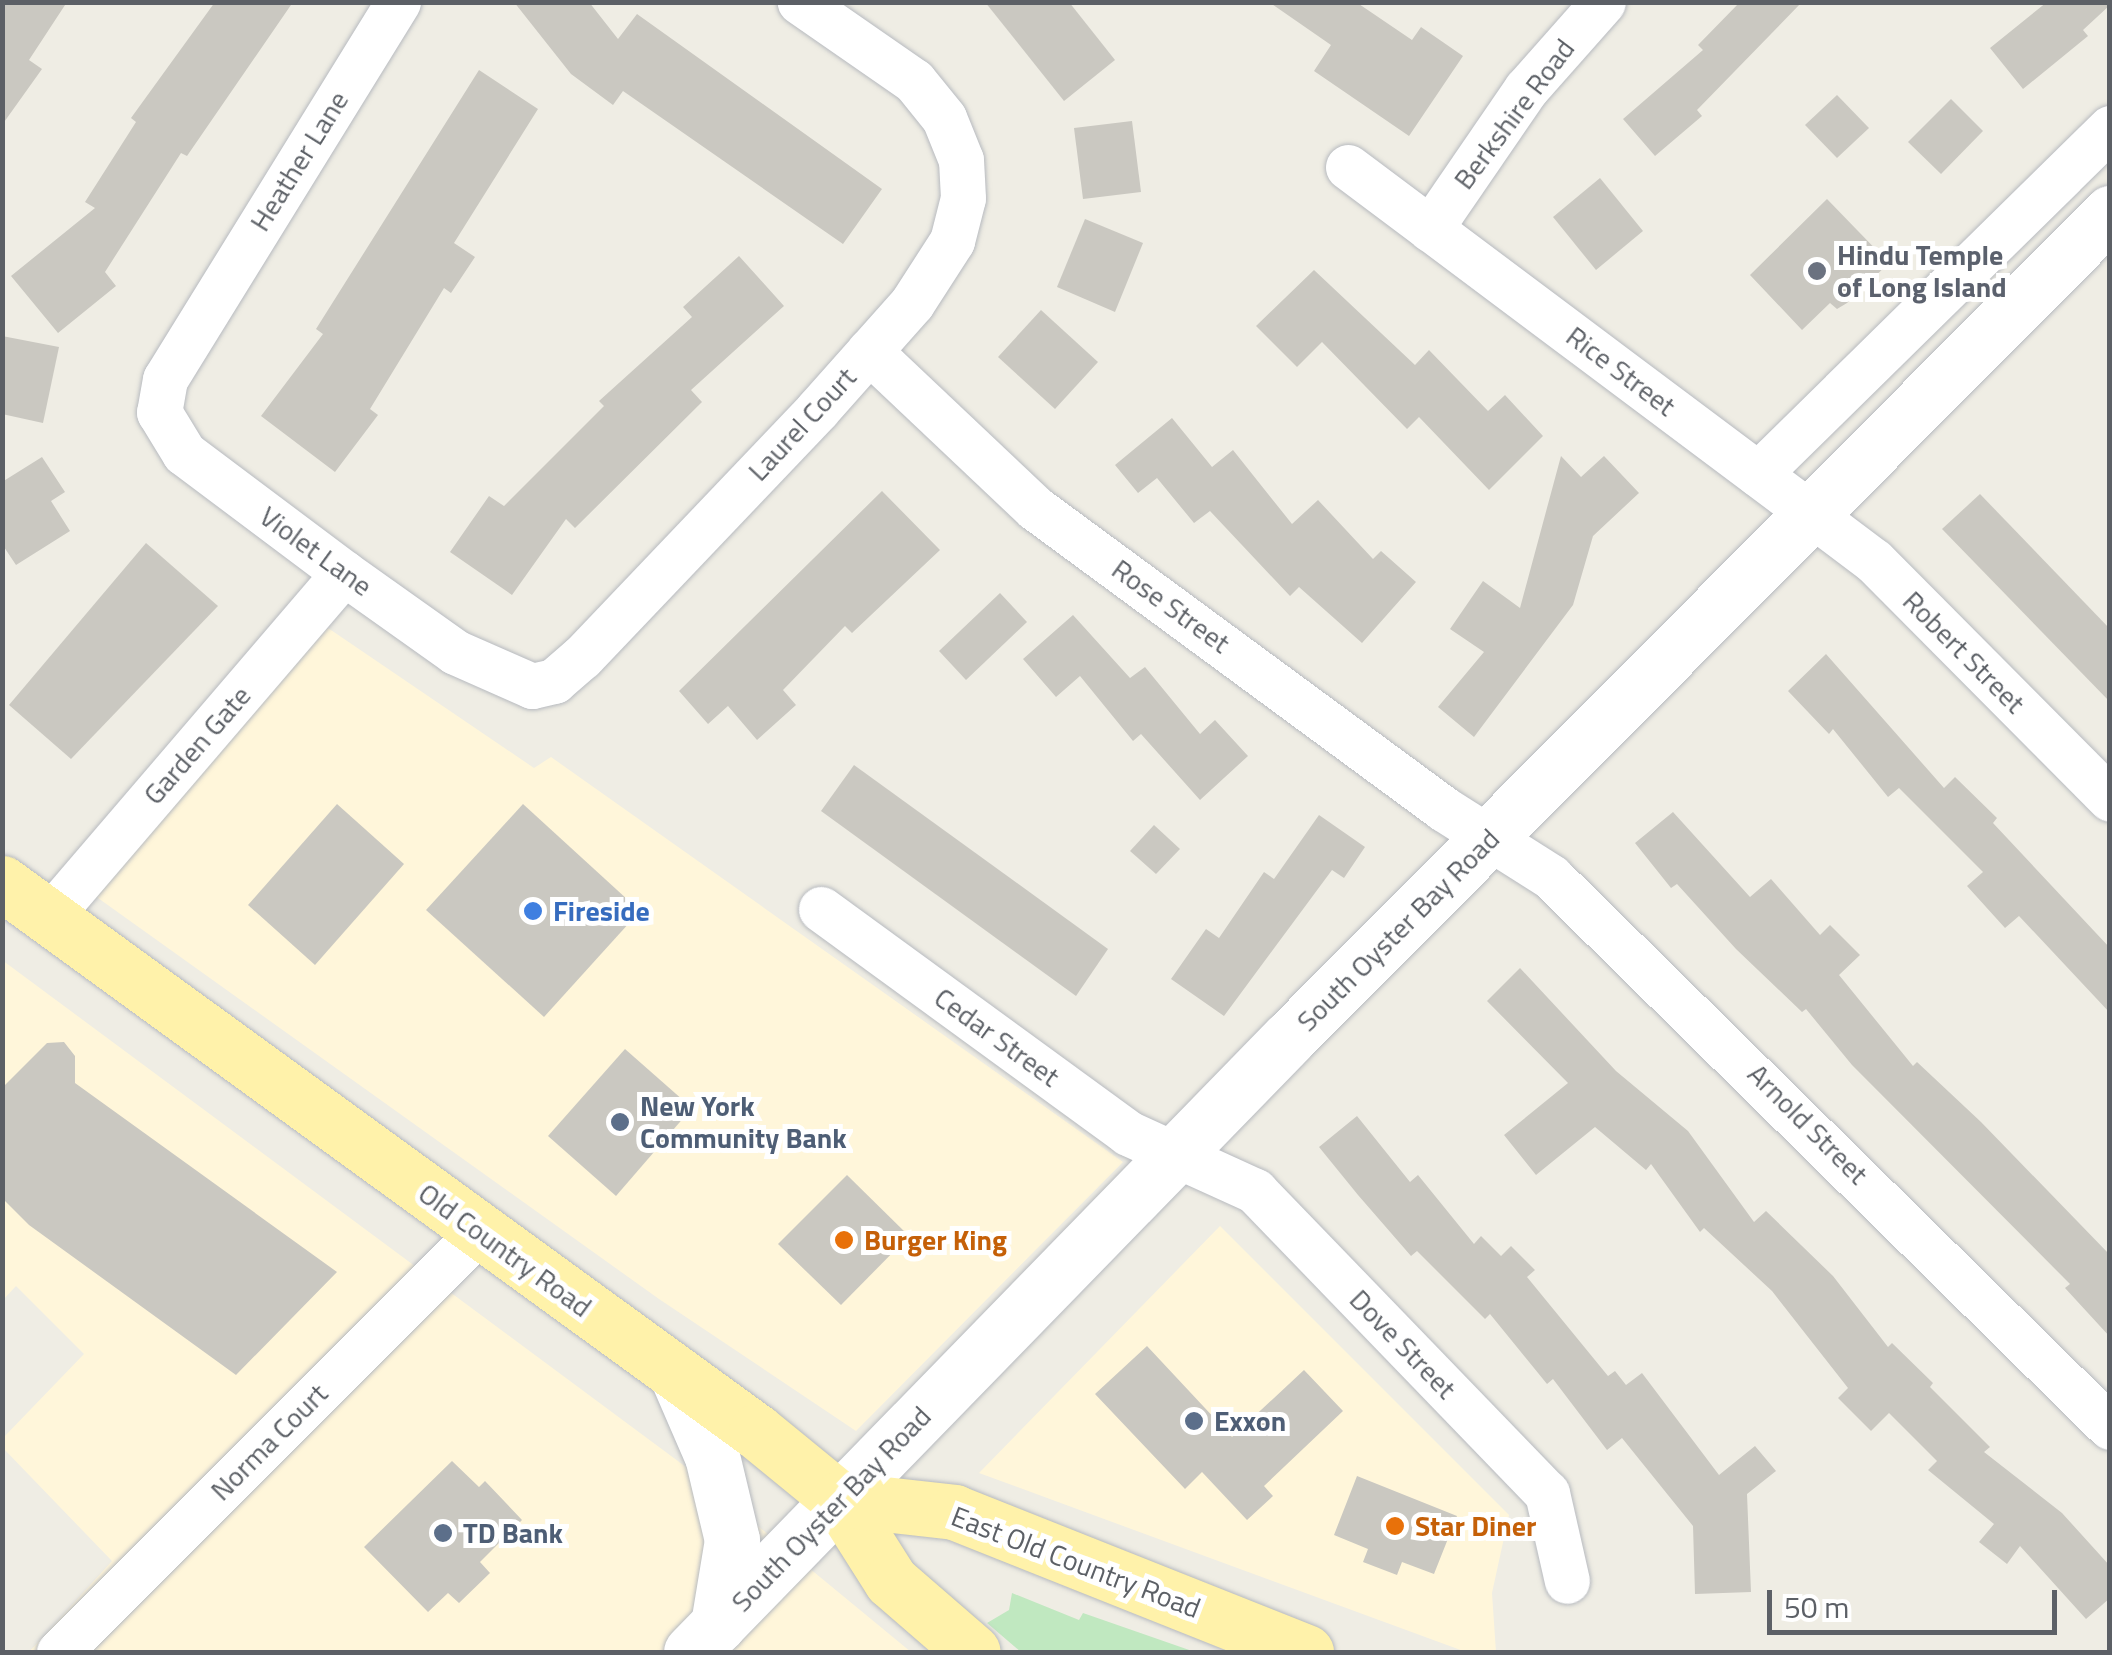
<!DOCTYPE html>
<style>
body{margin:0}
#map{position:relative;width:2112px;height:1655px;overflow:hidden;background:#efede4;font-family:"Titillium Web",sans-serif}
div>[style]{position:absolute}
.commercial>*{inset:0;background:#fff6da}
.green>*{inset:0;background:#c0e8c0}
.building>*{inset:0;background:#cac8c1}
.roads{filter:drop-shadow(0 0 2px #b7babf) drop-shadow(0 0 2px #b7babf)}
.street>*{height:45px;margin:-22.5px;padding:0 22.5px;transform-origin:22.5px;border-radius:22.5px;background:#fff}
.secondary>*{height:55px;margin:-27.5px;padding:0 27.5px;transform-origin:27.5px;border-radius:27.5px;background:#fff}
.primary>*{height:55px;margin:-27.5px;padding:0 27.5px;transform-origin:27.5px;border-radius:27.5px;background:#fff2aa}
.dots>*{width:28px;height:28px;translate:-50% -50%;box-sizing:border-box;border:5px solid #fff;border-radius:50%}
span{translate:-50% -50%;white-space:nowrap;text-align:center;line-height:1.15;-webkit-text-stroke:10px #fff;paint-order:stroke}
.street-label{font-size:28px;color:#5c6066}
.worship-label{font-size:28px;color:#5b616d;font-weight:700}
.left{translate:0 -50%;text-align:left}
.shop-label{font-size:28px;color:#366cbe;font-weight:700}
.service-label{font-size:28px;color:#4e5e75;font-weight:700}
.food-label{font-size:28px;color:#c56008;font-weight:700}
.frame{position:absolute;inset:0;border:5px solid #5c6066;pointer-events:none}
.scale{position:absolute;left:1767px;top:1590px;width:290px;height:45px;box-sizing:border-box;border:5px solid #5c6066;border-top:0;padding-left:12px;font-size:30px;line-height:35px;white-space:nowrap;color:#5c6066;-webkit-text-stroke:8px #fff;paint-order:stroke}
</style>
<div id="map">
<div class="commercial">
<div style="clip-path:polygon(328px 628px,534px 768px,551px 757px,1123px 1162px,856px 1431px,659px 1299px,91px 893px)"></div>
<div style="clip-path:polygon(2px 960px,690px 1470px,911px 1652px,29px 1652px,112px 1561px,3px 1448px,3px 1438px,84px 1354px,16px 1286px,3px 1300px)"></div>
<div style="clip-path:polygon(1220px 1226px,1509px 1515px,1492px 1593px,1496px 1652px,1466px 1652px,979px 1473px)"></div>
</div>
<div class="green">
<div style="clip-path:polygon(1012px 1593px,1079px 1620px,1083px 1613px,1195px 1652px,1021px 1652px,987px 1623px,1009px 1610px)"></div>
</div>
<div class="building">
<div style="clip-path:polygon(2px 2px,67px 2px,29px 60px,42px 69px,2px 125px)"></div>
<div style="clip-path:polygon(215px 2px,293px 2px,187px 156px,181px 153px,105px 272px,116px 286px,58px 333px,11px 276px,95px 208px,85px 202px,136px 122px,131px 118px)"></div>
<div style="clip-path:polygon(514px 2px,589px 2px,618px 39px,637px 14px,882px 189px,843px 244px,623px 91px,613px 105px,571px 74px)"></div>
<div style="clip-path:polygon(985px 2px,1069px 2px,1115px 60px,1064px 101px)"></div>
<div style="clip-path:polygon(1269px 2px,1356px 2px,1412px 40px,1421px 27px,1463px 56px,1409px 136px,1314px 71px,1331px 45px)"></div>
<div style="clip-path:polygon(1740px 2px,1802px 2px,1697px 110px,1702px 116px,1655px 156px,1623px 119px,1703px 50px,1698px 45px)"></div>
<div style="clip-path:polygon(2047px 2px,2110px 5px,2083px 30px,2088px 36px,2023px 89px,1990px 48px)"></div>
<div style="clip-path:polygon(479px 70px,538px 109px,454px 243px,475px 257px,451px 293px,444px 288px,370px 409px,378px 415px,335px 472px,261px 416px,323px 334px,316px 329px)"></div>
<div style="clip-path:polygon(1837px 95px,1869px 128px,1837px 158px,1805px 125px)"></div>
<div style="clip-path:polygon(1951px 99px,1983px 131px,1941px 174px,1908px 142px)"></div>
<div style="clip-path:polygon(1132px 121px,1141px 192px,1083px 199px,1074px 128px)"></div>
<div style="clip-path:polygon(1600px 178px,1643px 231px,1596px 270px,1553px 217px)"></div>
<div style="clip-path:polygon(1827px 199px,1889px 263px,1847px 303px,1837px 309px,1830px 303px,1802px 330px,1750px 275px)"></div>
<div style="clip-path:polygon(1085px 219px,1143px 243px,1115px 312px,1057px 287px)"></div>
<div style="clip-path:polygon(739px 256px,784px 306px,691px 390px,702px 402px,575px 528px,566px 519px,512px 595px,450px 552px,489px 496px,504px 506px,604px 406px,599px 401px,692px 317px,683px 307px)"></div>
<div style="clip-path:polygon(1314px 270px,1415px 365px,1429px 350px,1488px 411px,1505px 395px,1543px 436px,1489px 490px,1419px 417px,1407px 429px,1322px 342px,1297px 367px,1256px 326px)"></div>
<div style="clip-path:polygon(1041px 310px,1098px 362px,1055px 409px,998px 357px)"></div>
<div style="clip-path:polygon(2px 336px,59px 347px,43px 423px,2px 414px)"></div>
<div style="clip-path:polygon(1172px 418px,1212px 467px,1233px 450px,1292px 524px,1318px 500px,1373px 559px,1381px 551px,1416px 582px,1362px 643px,1299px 587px,1290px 596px,1210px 511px,1194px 523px,1157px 478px,1138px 493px,1115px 465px)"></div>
<div style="clip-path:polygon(1561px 456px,1581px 477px,1604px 456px,1639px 493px,1593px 536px,1573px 605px,1474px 737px,1438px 707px,1484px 652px,1450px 629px,1483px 581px,1520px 608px)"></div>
<div style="clip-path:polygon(42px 457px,65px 492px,51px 501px,70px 531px,16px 565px,2px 544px,2px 482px)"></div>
<div style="clip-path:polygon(882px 491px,940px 550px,852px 633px,845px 626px,783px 690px,796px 705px,757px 740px,728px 706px,708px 724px,679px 691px)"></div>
<div style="clip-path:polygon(1980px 494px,2110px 629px,2110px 702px,1942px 529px)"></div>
<div style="clip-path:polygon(146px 543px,218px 606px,71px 759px,9px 705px)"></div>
<div style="clip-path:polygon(1000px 593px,1027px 622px,966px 680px,939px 651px)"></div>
<div style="clip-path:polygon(1073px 615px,1130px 678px,1145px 667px,1200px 734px,1215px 720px,1248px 756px,1200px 800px,1141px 734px,1133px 741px,1080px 676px,1056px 697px,1023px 659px)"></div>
<div style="clip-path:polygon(1826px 654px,1944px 788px,1955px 777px,1997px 818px,1993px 823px,2110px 948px,2110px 1013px,2019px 916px,2005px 928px,1967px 886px,1983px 872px,1899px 788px,1888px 797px,1833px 729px,1829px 734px,1788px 691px)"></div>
<div style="clip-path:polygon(854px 765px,1108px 949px,1076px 996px,821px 811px)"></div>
<div style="clip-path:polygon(337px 804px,404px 864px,315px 965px,248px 905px)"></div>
<div style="clip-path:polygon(523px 804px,640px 911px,544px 1017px,426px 910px)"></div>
<div style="clip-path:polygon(1673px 812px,1750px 897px,1771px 879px,1820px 935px,1830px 925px,1860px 955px,1839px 975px,1913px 1066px,1917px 1062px,1981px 1122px,2110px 1255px,2110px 1337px,2065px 1288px,2070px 1284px,1852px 1065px,1806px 1009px,1802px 1012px,1736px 949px,1677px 884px,1671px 888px,1635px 843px)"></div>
<div style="clip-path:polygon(1319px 815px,1365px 847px,1344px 878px,1332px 870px,1224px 1016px,1171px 979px,1206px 929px,1219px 938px,1264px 872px,1274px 879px)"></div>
<div style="clip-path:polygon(1154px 825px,1180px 849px,1156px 874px,1130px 851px)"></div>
<div style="clip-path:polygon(1520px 968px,1616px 1071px,1688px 1131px,1754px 1222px,1766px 1211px,1833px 1276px,1888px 1347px,1892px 1343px,1933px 1383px,1930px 1387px,1990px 1447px,1984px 1452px,2062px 1513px,2110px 1566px,2110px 1598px,2086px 1619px,2020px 1546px,2007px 1564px,1979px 1542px,1994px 1524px,1928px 1470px,1937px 1461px,1889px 1413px,1871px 1431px,1838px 1398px,1848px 1388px,1772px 1291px,1704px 1228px,1700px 1232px,1651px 1164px,1646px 1170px,1595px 1127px,1536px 1175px,1504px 1135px,1568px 1083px,1487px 1001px)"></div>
<div style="clip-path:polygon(64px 1042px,75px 1056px,75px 1083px,337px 1272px,236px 1375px,29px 1225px,2px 1198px,2px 1088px,47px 1043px)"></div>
<div style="clip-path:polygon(625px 1049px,692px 1108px,616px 1196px,548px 1136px)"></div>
<div style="clip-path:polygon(1357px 1116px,1410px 1182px,1418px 1175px,1474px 1244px,1481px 1236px,1501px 1256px,1511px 1246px,1535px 1270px,1527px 1277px,1608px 1376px,1615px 1371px,1626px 1385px,1642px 1373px,1719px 1475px,1755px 1446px,1776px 1471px,1747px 1494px,1751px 1592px,1695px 1594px,1693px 1526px,1622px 1438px,1607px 1450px,1553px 1379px,1547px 1384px,1490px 1314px,1485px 1319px,1417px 1251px,1411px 1256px,1358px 1195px,1319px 1147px)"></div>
<div style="clip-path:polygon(847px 1175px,909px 1236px,841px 1305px,778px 1244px)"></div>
<div style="clip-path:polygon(1147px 1346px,1232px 1437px,1304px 1370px,1343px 1411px,1264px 1486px,1273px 1496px,1247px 1520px,1202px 1472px,1185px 1489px,1095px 1394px)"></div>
<div style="clip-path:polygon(452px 1461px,479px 1487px,485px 1481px,522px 1520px,480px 1562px,490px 1573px,459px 1603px,448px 1593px,428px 1612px,364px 1547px)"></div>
<div style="clip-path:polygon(1357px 1476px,1457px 1516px,1434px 1574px,1402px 1562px,1397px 1575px,1363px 1562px,1368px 1549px,1334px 1535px)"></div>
</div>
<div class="roads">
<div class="street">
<div style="left:398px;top:2px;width:443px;rotate:121.7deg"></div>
<div style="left:165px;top:379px;width:34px;rotate:100deg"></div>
<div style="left:159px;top:412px;width:48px;rotate:58.6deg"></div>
<div style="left:184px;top:453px;width:200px;rotate:36.9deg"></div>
<div style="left:344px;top:573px;width:136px;rotate:35.4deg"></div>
<div style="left:455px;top:652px;width:84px;rotate:23.8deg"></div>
<div style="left:532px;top:686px;width:23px;rotate:-13deg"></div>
<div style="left:554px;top:681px;width:37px;rotate:-41deg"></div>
<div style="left:582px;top:657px;width:341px;rotate:-46.4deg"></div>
<div style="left:817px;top:410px;width:143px;rotate:-48.4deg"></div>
<div style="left:912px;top:303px;width:74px;rotate:-57.2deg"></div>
<div style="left:952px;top:241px;width:44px;rotate:-75.7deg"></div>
<div style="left:963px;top:198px;width:38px;rotate:-93deg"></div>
<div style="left:961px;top:160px;width:45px;rotate:-112deg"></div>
<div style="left:944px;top:118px;width:48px;rotate:-129deg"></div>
<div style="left:914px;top:81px;width:139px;rotate:-145.3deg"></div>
<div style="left:1348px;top:167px;width:657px;rotate:36.84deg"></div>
<div style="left:1874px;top:561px;width:335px;rotate:45.2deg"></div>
<div style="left:1430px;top:229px;width:170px;rotate:-55.6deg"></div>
<div style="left:1526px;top:89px;width:116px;rotate:-48.5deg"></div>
<div style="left:869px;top:351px;width:228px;rotate:43.4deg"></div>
<div style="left:1035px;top:508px;width:508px;rotate:36.35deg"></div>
<div style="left:1444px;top:809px;width:127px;rotate:32.4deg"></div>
<div style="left:1551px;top:877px;width:784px;rotate:44.54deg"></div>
<div style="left:1758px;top:474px;width:494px;rotate:-44.5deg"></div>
<div style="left:821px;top:909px;width:380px;rotate:36.1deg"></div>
<div style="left:1128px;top:1133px;width:140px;rotate:24.5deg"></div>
<div style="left:1255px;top:1191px;width:420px;rotate:46deg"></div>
<div style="left:1547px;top:1493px;width:90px;rotate:77.2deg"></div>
<div style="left:49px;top:917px;width:453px;rotate:-49.4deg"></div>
<div style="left:59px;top:1652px;width:594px;rotate:-45deg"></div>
</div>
<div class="secondary">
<div style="left:676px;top:1373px;width:90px;rotate:66.6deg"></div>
<div style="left:712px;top:1456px;width:86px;rotate:76.6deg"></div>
<div style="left:732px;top:1540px;width:86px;rotate:99.4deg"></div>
<div style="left:691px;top:1652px;width:857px;rotate:-45.76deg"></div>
<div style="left:1289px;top:1038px;width:1164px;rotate:-45.14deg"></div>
</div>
<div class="primary">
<div style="left:2px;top:883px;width:932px;rotate:36.01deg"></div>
<div style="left:756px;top:1431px;width:107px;rotate:39.3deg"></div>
<div style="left:839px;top:1499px;width:97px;rotate:57.6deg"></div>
<div style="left:891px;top:1581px;width:108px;rotate:40.9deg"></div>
<div style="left:839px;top:1499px;width:116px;rotate:6.4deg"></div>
<div style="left:954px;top:1512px;width:379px;rotate:21.7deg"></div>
</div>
</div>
<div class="dots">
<div style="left:1817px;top:271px;background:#6b7280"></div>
<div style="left:533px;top:911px;background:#3f7fe0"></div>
<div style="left:620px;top:1122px;background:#5c6f8a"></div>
<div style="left:844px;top:1240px;background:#e8710a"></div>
<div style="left:1194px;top:1421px;background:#5c6f8a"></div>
<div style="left:1395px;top:1526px;background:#e8710a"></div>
<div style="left:443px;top:1533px;background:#5c6f8a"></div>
</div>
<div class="street-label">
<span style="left:1514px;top:114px;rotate:-53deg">Berkshire Road</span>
<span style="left:299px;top:161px;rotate:-58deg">Heather Lane</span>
<span style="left:1621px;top:371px;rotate:37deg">Rice Street</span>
<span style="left:802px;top:424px;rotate:-47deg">Laurel Court</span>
<span style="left:316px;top:551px;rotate:36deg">Violet Lane</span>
<span style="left:1171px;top:606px;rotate:36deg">Rose Street</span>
<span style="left:1964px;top:652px;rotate:45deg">Robert Street</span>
<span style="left:197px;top:745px;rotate:-49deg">Garden Gate</span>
<span style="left:1398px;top:930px;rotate:-45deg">South Oyster Bay Road</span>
<span style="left:997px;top:1037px;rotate:36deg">Cedar Street</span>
<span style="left:1808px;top:1124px;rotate:45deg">Arnold Street</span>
<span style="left:505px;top:1250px;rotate:36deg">Old Country Road</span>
<span style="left:1403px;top:1344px;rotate:46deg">Dove Street</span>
<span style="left:269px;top:1442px;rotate:-45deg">Norma Court</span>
<span style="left:831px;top:1509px;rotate:-46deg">South Oyster Bay Road</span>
<span style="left:1076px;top:1562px;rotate:21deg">East Old Country Road</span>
</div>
<div class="worship-label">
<span class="left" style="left:1837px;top:271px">Hindu Temple<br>of Long Island</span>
</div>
<div class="shop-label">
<span class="left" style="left:553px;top:911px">Fireside</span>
</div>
<div class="service-label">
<span class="left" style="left:640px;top:1122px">New York<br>Community Bank</span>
<span class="left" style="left:1214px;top:1421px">Exxon</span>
<span class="left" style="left:463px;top:1533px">TD Bank</span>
</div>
<div class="food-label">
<span class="left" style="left:864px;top:1240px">Burger King</span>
<span class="left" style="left:1415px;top:1526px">Star Diner</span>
</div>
<div class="frame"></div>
<div class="scale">50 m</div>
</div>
